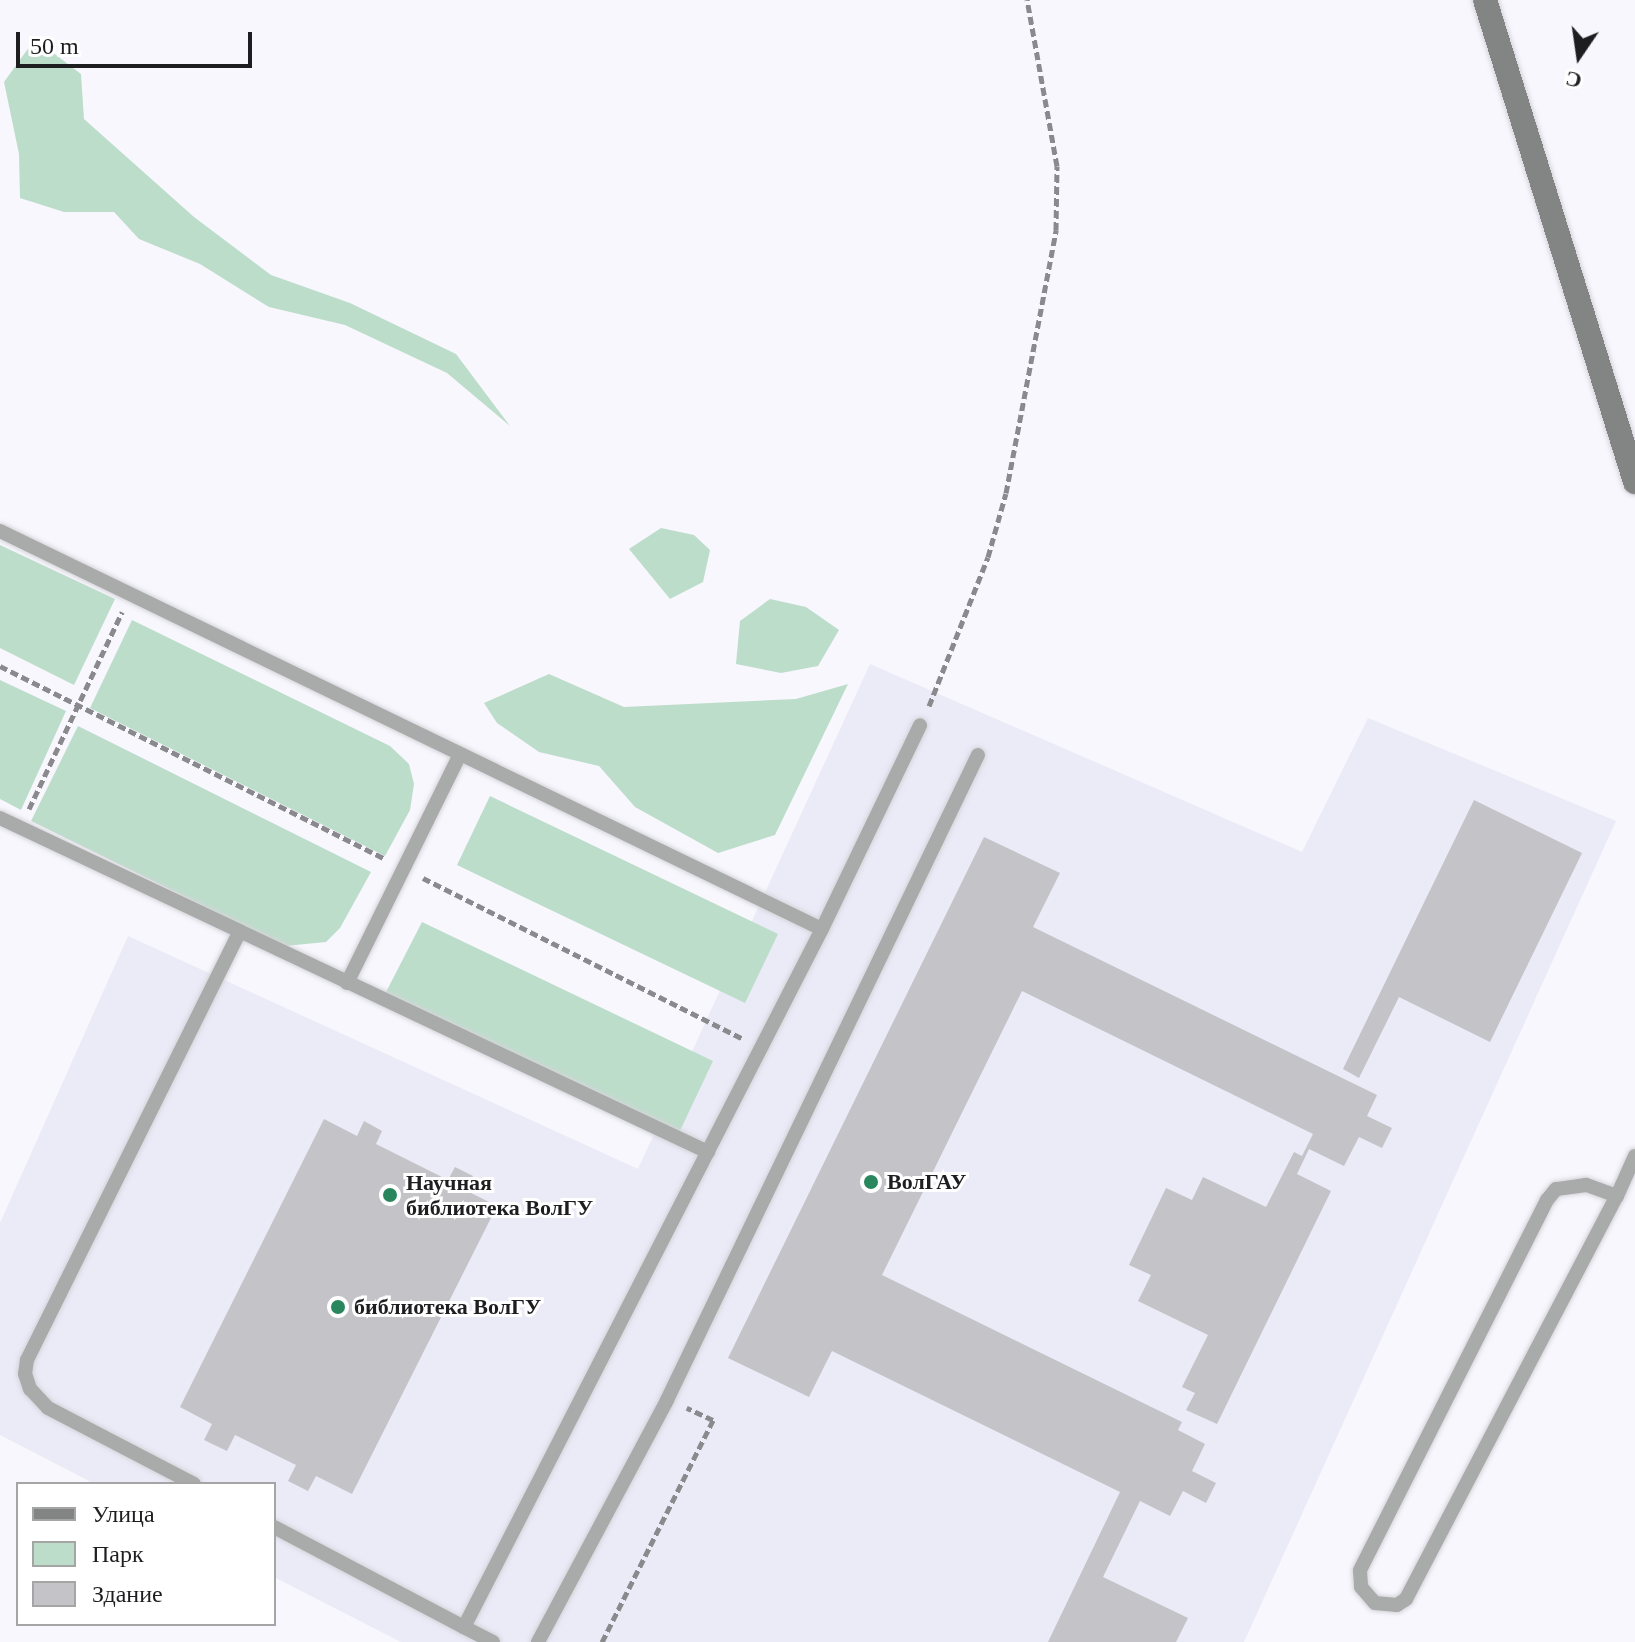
<!DOCTYPE html>
<meta charset="utf-8">
<style>
body{margin:0}
#map{position:relative;width:1635px;height:1642px;overflow:hidden;background:#f8f7fd;font-family:Georgia,serif}
div>[style]{position:absolute}
.built>*{inset:0;background:#ebeaf7}
.green>*{inset:0;background:#bdddcb}
.building>*{inset:0;background:#c3c3c8}
.path>*{height:5px;margin-top:-2.5px;transform-origin:0;background:repeating-linear-gradient(90deg,#8a8a8e 0 8px,transparent 0 12px)}
.roads{filter:drop-shadow(0 0 2px #d5d4da) drop-shadow(0 0 2px #d5d4da)}
.lane>*{height:14px;margin:-7px;padding:0 7px;transform-origin:7px;border-radius:7px;background:#a8aba9}
.secondary>*{height:24px;margin:-12px;padding:0 12px;transform-origin:12px;border-radius:12px;background:#828583}
.dots>*{width:22px;height:22px;translate:-50% -50%;box-sizing:border-box;border:4px solid #fff;border-radius:50%}
span{translate:-50% -50%;white-space:nowrap;text-align:center;line-height:1.15;-webkit-text-stroke:6px #fff;paint-order:stroke}
.poi-label{font-size:22px;color:#1e1e20;font-weight:700}
.left{translate:0 -50%;text-align:left}
.legend{position:absolute;left:16px;top:1482px;width:260px;height:144px;box-sizing:border-box;background:#fff;border:2px solid #a5a5a6;margin:0;padding:10px 14px;list-style:none;font-size:24px;color:#1e1e20}
.legend li{display:flex;align-items:center;gap:16px;height:40px}
.legend b{width:40px;border:2px solid #a5a5a6}
.north{position:absolute;left:1539px;top:16px;width:80px;height:80px;-webkit-text-stroke:6px #fff;paint-order:stroke;rotate:193deg;font-size:22px;font-weight:700;line-height:32px;text-align:center;color:#1e1e20}
.north::after{content:'';display:block;margin:auto;width:28px;height:36px;background:#1e1e20;clip-path:polygon(50% 0,100% 100%,50% 72%,0 100%)}
.scale{position:absolute;left:16px;top:32px;width:236px;height:36px;box-sizing:border-box;border:4px solid #1e1e20;border-top:0;padding-left:10px;font-size:24px;line-height:28px;white-space:nowrap;color:#1e1e20;-webkit-text-stroke:6px #fff;paint-order:stroke}
</style>
<div id="map">
<div class="built">
<div style="clip-path:polygon(870px 664px,1302px 852px,1368px 718px,1616px 821px,1244px 1642px,401px 1642px,274px 1577px,274px 1484px,95px 1484px,0 1435px,0 1223px,128px 936px,638px 1169px)"></div>
</div>
<div class="green">
<div style="clip-path:polygon(35px 39px,81px 74px,84px 119px,194px 217px,271px 275px,350px 303px,456px 354px,510px 426px,447px 373px,345px 325px,269px 307px,200px 264px,139px 239px,114px 212px,64px 212px,20px 198px,19px 154px,4px 82px)"></div>
<div style="clip-path:polygon(661px 528px,694px 535px,710px 550px,703px 582px,670px 599px,629px 549px)"></div>
<div style="clip-path:polygon(0 545px,115px 599px,74px 685px,0 648px)"></div>
<div style="clip-path:polygon(770px 599px,806px 607px,839px 630px,818px 666px,781px 673px,736px 664px,740px 621px)"></div>
<div style="clip-path:polygon(132px 620px,390px 746px,409px 764px,414px 784px,410px 810px,385px 856px,90px 708px)"></div>
<div style="clip-path:polygon(549px 674px,624px 707px,796px 699px,848px 684px,775px 835px,718px 853px,635px 807px,599px 766px,539px 752px,497px 723px,484px 703px)"></div>
<div style="clip-path:polygon(0 680px,66px 711px,21px 810px,0 799px)"></div>
<div style="clip-path:polygon(78px 726px,371px 872px,340px 928px,326px 942px,285px 946px,31px 821px)"></div>
<div style="clip-path:polygon(490px 796px,778px 934px,745px 1003px,457px 865px)"></div>
<div style="clip-path:polygon(422px 922px,713px 1061px,678px 1135px,385px 994px)"></div>
</div>
<div class="building">
<div style="clip-path:polygon(1474px 800px,1582px 853px,1490px 1042px,1399px 997px,1359px 1078px,1343px 1069px)"></div>
<div style="clip-path:polygon(984px 837px,1060px 873px,1033px 927px,1377px 1095px,1367px 1116px,1392px 1128px,1382px 1148px,1359px 1137px,1344px 1166px,1309px 1149px,1297px 1174px,1331px 1191px,1217px 1424px,1186px 1410px,1195px 1393px,1182px 1387px,1208px 1335px,1138px 1301px,1151px 1275px,1129px 1265px,1166px 1188px,1192px 1200px,1203px 1177px,1266px 1207px,1294px 1152px,1302px 1156px,1313px 1134px,1022px 991px,882px 1275px,1182px 1422px,1178px 1430px,1205px 1444px,1192px 1471px,1216px 1483px,1206px 1503px,1183px 1491px,1170px 1516px,1140px 1501px,1103px 1577px,1188px 1618px,1176px 1642px,1048px 1642px,1120px 1492px,832px 1351px,809px 1397px,728px 1358px)"></div>
<div style="clip-path:polygon(324px 1119px,357px 1136px,364px 1121px,382px 1131px,376px 1144px,448px 1180px,455px 1167px,473px 1176px,465px 1190px,497px 1206px,352px 1494px,316px 1476px,308px 1491px,288px 1481px,296px 1465px,235px 1435px,227px 1451px,204px 1440px,212px 1424px,180px 1407px)"></div>
</div>
<div class="path">
<div style="left:0;top:666px;width:431px;rotate:26.6deg"></div>
<div style="left:929px;top:706px;width:160px;rotate:-68.4deg"></div>
<div style="left:988px;top:557px;width:66px;rotate:-74.3deg"></div>
<div style="left:1006px;top:493px;width:268px;rotate:-79.2deg"></div>
<div style="left:1056px;top:230px;width:64px;rotate:-89.1deg"></div>
<div style="left:1057px;top:166px;width:169px;rotate:-100.2deg"></div>
<div style="left:29px;top:809px;width:218px;rotate:-64.7deg"></div>
<div style="left:423px;top:878px;width:358px;rotate:26.7deg"></div>
<div style="left:602px;top:1642px;width:248px;rotate:-63.4deg"></div>
<div style="left:713px;top:1420px;width:29px;rotate:-155deg"></div>
</div>
<div class="roads">
<div class="lane">
<div style="left:0;top:531px;width:913px;rotate:25.84deg"></div>
<div style="left:0;top:818px;width:783px;rotate:25.26deg"></div>
<div style="left:347px;top:983px;width:255px;rotate:-63.7deg"></div>
<div style="left:1617px;top:1196px;width:33px;rotate:-160deg"></div>
<div style="left:1586px;top:1185px;width:30px;rotate:172deg"></div>
<div style="left:1556px;top:1189px;width:14px;rotate:129deg"></div>
<div style="left:1547px;top:1200px;width:415px;rotate:116.8deg"></div>
<div style="left:1360px;top:1571px;width:16px;rotate:86deg"></div>
<div style="left:1361px;top:1587px;width:21px;rotate:49deg"></div>
<div style="left:1375px;top:1603px;width:22px;rotate:5deg"></div>
<div style="left:1397px;top:1605px;width:11px;rotate:-34deg"></div>
<div style="left:1406px;top:1599px;width:455px;rotate:-62.4deg"></div>
<div style="left:1617px;top:1196px;width:44px;rotate:-65.8deg"></div>
<div style="left:194px;top:1484px;width:165px;rotate:-152.5deg"></div>
<div style="left:48px;top:1408px;width:26px;rotate:-133deg"></div>
<div style="left:30px;top:1389px;width:16px;rotate:-108deg"></div>
<div style="left:25px;top:1374px;width:14px;rotate:-82deg"></div>
<div style="left:27px;top:1360px;width:478px;rotate:-63.6deg"></div>
<div style="left:274px;top:1527px;width:215px;rotate:27.8deg"></div>
<div style="left:493px;top:1642px;width:33px;rotate:-153deg"></div>
<div style="left:464px;top:1627px;width:784px;rotate:-62.85deg"></div>
<div style="left:822px;top:929px;width:226px;rotate:-64.3deg"></div>
<div style="left:538px;top:1642px;width:274px;rotate:-61.9deg"></div>
<div style="left:667px;top:1400px;width:716px;rotate:-64.26deg"></div>
</div>
<div class="secondary">
<div style="left:1485px;top:0;width:505px;rotate:72.71deg"></div>
</div>
</div>
<div class="dots">
<div style="left:871px;top:1182px;background:#2a865d"></div>
<div style="left:390px;top:1195px;background:#2a865d"></div>
<div style="left:338px;top:1307px;background:#2a865d"></div>
</div>
<div class="poi-label">
<span class="left" style="left:406px;top:1195px">Научная<br>библиотека ВолГУ</span>
<span class="left" style="left:887px;top:1182px">ВолГАУ</span>
<span class="left" style="left:354px;top:1307px">библиотека ВолГУ</span>
</div>
<ul class="legend">
<li><b style="height:10px;background:#828583"></b>Улица</li>
<li><b style="height:22px;background:#bdddcb"></b>Парк</li>
<li><b style="height:22px;background:#c3c3c8"></b>Здание</li>
</ul>
<div class="north">С</div>
<div class="scale">50 m</div>
</div>
